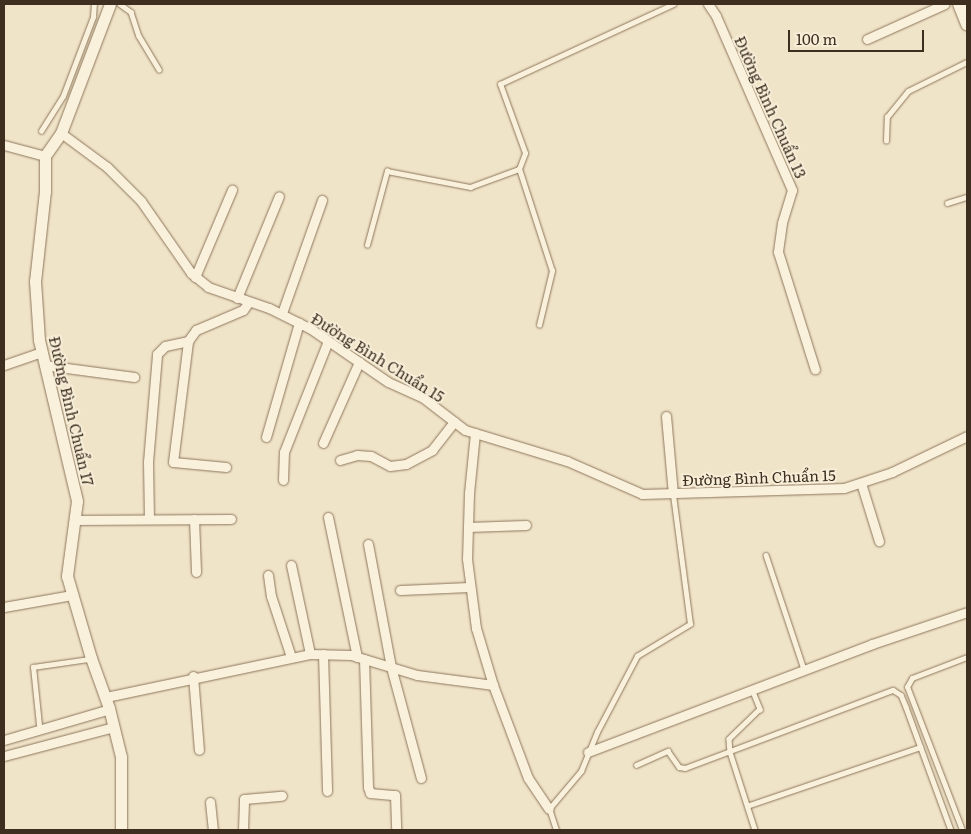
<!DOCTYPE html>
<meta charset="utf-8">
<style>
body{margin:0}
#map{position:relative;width:971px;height:834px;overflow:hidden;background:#f0e4c8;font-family:Literata,serif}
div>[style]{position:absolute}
.roads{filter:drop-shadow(0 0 1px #8d765c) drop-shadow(0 0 1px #8d765c)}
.service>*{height:4.5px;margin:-2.25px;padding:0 2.25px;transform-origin:2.25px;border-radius:2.25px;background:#faf1dc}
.minor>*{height:9px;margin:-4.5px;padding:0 4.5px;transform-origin:4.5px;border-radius:4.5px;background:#faf1dc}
.tertiary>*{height:11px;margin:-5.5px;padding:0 5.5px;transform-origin:5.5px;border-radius:5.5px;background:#faf1dc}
.secondary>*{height:12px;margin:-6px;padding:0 6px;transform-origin:6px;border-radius:6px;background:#faf1dc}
span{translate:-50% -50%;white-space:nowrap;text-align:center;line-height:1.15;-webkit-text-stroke:4px #f7eed8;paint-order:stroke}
.street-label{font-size:15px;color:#3d2e20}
.frame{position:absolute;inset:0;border:5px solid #3d2e20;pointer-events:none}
.scale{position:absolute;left:788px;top:30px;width:136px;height:22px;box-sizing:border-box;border:2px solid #3d2e20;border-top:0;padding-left:6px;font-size:15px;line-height:18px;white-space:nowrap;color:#3d2e20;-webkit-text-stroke:4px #f7eed8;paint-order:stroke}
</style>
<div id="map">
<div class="roads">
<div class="service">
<div style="left:120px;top:4px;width:14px;rotate:36deg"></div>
<div style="left:131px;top:12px;width:25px;rotate:72deg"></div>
<div style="left:139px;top:36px;width:39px;rotate:59deg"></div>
<div style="left:41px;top:131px;width:41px;rotate:-57.8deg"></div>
<div style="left:63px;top:96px;width:85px;rotate:-69.2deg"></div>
<div style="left:93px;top:17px;width:13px;rotate:-86deg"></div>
<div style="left:886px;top:141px;width:24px;rotate:-88deg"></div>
<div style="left:887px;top:117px;width:33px;rotate:-51deg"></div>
<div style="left:908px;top:91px;width:66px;rotate:-26.2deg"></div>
<div style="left:947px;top:203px;width:21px;rotate:-17deg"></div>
<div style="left:367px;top:245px;width:77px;rotate:-74.9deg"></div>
<div style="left:387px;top:171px;width:85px;rotate:10.9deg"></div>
<div style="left:470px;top:187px;width:52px;rotate:-20.2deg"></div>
<div style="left:539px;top:325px;width:56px;rotate:-76.5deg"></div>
<div style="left:552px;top:271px;width:107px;rotate:-107.9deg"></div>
<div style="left:519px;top:169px;width:17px;rotate:-69deg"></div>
<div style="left:525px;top:153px;width:73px;rotate:-109.9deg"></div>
<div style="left:500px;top:84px;width:191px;rotate:-24.8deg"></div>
<div style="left:766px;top:555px;width:120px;rotate:71.6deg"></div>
<div style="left:752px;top:689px;width:22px;rotate:68deg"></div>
<div style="left:760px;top:709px;width:43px;rotate:135.9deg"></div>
<div style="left:729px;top:739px;width:13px;rotate:86deg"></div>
<div style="left:730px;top:752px;width:82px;rotate:72.2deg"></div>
<div style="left:39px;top:725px;width:58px;rotate:-95.9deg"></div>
<div style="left:33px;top:667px;width:57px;rotate:-8.1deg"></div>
<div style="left:636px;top:765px;width:35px;rotate:-24deg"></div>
<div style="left:668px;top:751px;width:19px;rotate:55deg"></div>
<div style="left:679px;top:767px;width:6px;rotate:9deg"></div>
<div style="left:685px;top:768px;width:222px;rotate:-20.6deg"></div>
<div style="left:893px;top:690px;width:9px;rotate:32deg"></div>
<div style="left:901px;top:695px;width:13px;rotate:67deg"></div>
<div style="left:906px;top:707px;width:131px;rotate:69.9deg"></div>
<div style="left:747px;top:806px;width:183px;rotate:-18.8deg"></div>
<div style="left:556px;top:830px;width:22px;rotate:-108deg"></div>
<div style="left:549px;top:809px;width:50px;rotate:-49.9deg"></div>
<div style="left:581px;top:771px;width:42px;rotate:-67.7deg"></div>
<div style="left:597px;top:732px;width:86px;rotate:-62.2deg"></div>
<div style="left:637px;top:656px;width:62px;rotate:-31.1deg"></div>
<div style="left:690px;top:624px;width:131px;rotate:-97.5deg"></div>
<div style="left:962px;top:830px;width:153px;rotate:-111deg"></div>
<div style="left:907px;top:687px;width:10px;rotate:-61deg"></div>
<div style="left:912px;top:678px;width:59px;rotate:-20.9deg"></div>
</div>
<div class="minor">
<div style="left:708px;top:4px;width:14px;rotate:56deg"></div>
<div style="left:716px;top:16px;width:190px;rotate:66.4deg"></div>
<div style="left:792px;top:190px;width:34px;rotate:107deg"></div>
<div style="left:782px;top:223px;width:29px;rotate:98deg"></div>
<div style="left:778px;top:252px;width:123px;rotate:72.5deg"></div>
<div style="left:867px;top:39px;width:85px;rotate:-24.2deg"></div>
<div style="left:61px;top:133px;width:57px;rotate:36.5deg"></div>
<div style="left:107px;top:167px;width:48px;rotate:45deg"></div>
<div style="left:141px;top:201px;width:88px;rotate:55.2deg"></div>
<div style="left:191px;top:273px;width:22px;rotate:39deg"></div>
<div style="left:208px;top:287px;width:65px;rotate:19deg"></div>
<div style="left:269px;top:308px;width:47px;rotate:26.6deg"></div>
<div style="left:311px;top:329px;width:93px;rotate:34.5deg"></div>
<div style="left:388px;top:382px;width:37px;rotate:24deg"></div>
<div style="left:422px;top:397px;width:54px;rotate:37.5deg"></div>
<div style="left:465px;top:430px;width:107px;rotate:16.9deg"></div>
<div style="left:567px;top:461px;width:82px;rotate:23.7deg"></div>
<div style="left:642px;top:494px;width:202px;rotate:-1.7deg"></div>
<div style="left:844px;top:488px;width:51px;rotate:-18.4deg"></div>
<div style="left:892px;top:472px;width:83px;rotate:-25.6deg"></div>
<div style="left:4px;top:145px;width:42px;rotate:15deg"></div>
<div style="left:195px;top:277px;width:95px;rotate:-67deg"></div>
<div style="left:237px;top:298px;width:110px;rotate:-67.6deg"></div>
<div style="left:282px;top:313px;width:120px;rotate:-70.5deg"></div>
<div style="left:4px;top:365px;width:39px;rotate:-19deg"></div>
<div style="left:44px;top:365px;width:91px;rotate:7.6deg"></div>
<div style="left:666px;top:416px;width:78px;rotate:84.9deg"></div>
<div style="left:475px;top:433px;width:60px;rotate:95.7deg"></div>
<div style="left:469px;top:493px;width:66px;rotate:91.7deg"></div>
<div style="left:467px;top:559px;width:70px;rotate:82.6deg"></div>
<div style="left:476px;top:628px;width:59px;rotate:73.4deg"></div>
<div style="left:266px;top:437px;width:119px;rotate:-73.9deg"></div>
<div style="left:323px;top:443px;width:89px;rotate:-66deg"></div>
<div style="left:340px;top:460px;width:18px;rotate:-16deg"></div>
<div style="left:357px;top:455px;width:14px;rotate:4deg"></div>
<div style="left:371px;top:456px;width:21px;rotate:28deg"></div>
<div style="left:390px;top:466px;width:16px;rotate:-7deg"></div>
<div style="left:406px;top:464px;width:30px;rotate:-28deg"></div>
<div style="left:432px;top:450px;width:36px;rotate:-52deg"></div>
<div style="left:226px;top:467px;width:53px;rotate:-174.6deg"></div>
<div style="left:173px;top:462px;width:122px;rotate:-82.9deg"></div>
<div style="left:188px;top:341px;width:14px;rotate:-54deg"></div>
<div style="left:196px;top:330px;width:51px;rotate:-23.1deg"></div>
<div style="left:243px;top:310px;width:9px;rotate:-54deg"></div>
<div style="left:283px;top:480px;width:28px;rotate:-88deg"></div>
<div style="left:284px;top:452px;width:119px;rotate:-68.4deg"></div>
<div style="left:861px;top:483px;width:61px;rotate:72.8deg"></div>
<div style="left:328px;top:517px;width:143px;rotate:78.3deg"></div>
<div style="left:149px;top:519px;width:57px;rotate:-91deg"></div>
<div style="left:148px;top:462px;width:108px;rotate:-85.2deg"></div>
<div style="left:157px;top:354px;width:11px;rotate:-45deg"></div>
<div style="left:165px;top:346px;width:24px;rotate:-12deg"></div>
<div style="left:194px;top:519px;width:53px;rotate:87.8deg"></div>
<div style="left:74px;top:520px;width:157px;rotate:-0.4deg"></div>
<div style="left:468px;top:527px;width:58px;rotate:-2deg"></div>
<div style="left:368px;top:544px;width:125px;rotate:79.4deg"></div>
<div style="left:391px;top:667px;width:115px;rotate:74.9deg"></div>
<div style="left:291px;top:565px;width:91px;rotate:77.9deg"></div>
<div style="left:268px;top:575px;width:21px;rotate:82deg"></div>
<div style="left:271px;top:596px;width:64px;rotate:71.8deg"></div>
<div style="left:400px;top:590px;width:70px;rotate:-2.5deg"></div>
<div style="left:4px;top:607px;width:69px;rotate:-10deg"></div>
<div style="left:323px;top:654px;width:137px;rotate:88.3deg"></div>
<div style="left:364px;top:659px;width:128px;rotate:88.2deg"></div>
<div style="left:368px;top:787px;width:6px;rotate:72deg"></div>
<div style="left:370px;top:793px;width:25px;rotate:5deg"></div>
<div style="left:395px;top:795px;width:35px;rotate:88deg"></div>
<div style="left:193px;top:676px;width:74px;rotate:85.4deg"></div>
<div style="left:106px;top:697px;width:208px;rotate:-11.9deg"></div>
<div style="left:310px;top:654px;width:41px;rotate:1.4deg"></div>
<div style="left:351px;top:655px;width:69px;rotate:16.9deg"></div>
<div style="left:417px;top:675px;width:77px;rotate:7.5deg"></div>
<div style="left:493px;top:685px;width:99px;rotate:69.4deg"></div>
<div style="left:528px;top:778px;width:37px;rotate:56deg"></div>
<div style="left:4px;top:740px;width:110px;rotate:-16.3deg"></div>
<div style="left:588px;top:752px;width:304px;rotate:-20.8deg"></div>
<div style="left:872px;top:644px;width:100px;rotate:-18.6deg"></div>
<div style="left:4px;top:756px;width:114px;rotate:-14.8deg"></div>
<div style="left:210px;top:802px;width:28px;rotate:84deg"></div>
<div style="left:243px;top:830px;width:31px;rotate:-88deg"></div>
<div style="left:244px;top:799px;width:38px;rotate:-5deg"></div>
</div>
<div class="tertiary">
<div style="left:110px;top:4px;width:138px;rotate:110.8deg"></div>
<div style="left:61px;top:133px;width:28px;rotate:125deg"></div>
<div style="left:45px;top:156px;width:35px;rotate:90deg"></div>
<div style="left:45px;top:191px;width:91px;rotate:96.3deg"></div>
<div style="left:35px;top:281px;width:59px;rotate:86.1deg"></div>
<div style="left:39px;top:340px;width:165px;rotate:76.7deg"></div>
<div style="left:77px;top:501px;width:76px;rotate:97.6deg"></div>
<div style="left:67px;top:576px;width:85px;rotate:73.7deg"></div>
<div style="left:91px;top:658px;width:53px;rotate:70.2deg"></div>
<div style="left:109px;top:708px;width:50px;rotate:76.2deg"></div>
<div style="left:121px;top:757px;width:73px;rotate:90deg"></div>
</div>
<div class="secondary">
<div style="left:959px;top:4px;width:22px;rotate:68deg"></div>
</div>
</div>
<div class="street-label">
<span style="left:771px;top:107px;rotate:66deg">Đường Bình Chuẩn 13</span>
<span style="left:378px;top:357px;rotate:32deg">Đường Bình Chuẩn 15</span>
<span style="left:72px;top:411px;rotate:77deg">Đường Bình Chuẩn 17</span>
<span style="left:759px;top:477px;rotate:-2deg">Đường Bình Chuẩn 15</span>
</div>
<div class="frame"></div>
<div class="scale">100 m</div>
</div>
